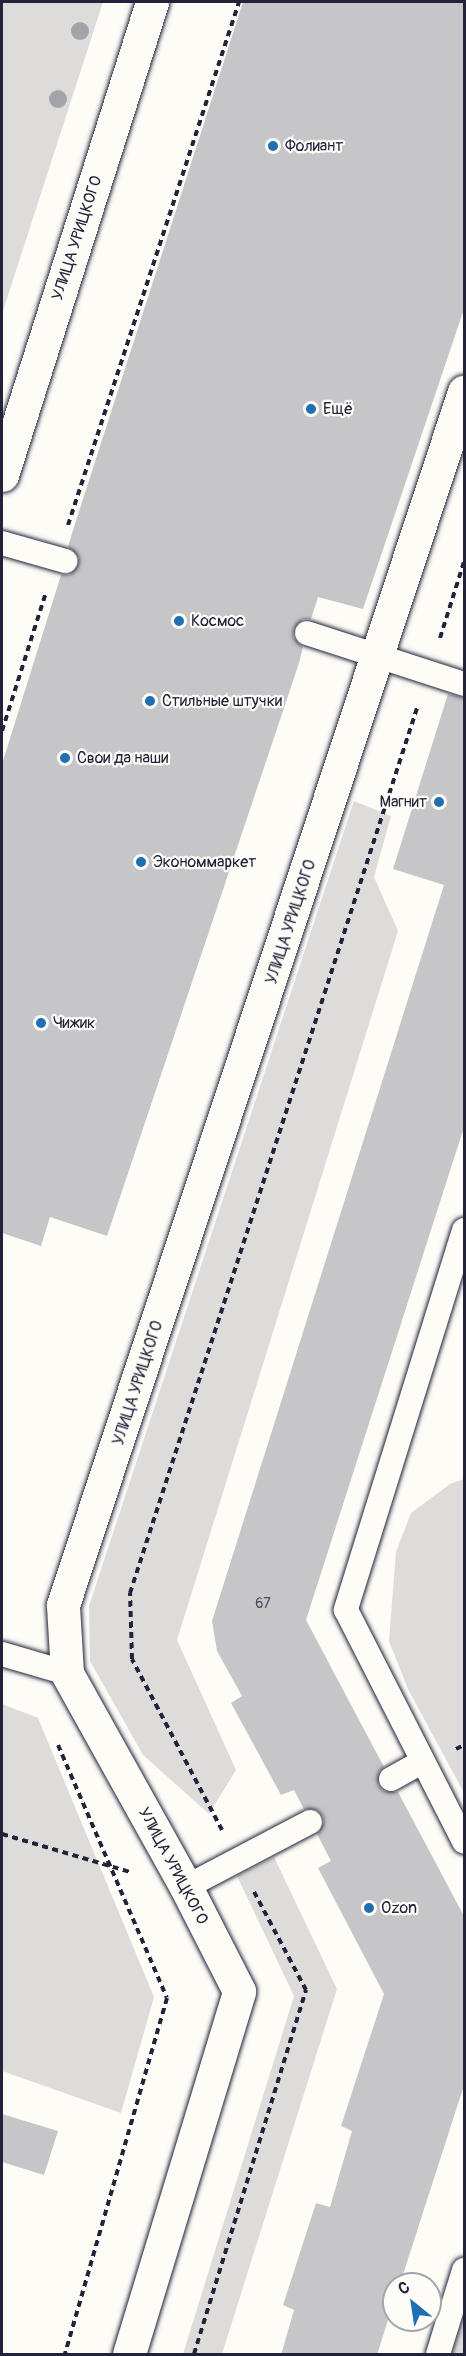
<!DOCTYPE html>
<meta charset="utf-8">
<style>
body{margin:0}
#map{position:relative;width:466px;height:2356px;overflow:hidden;background:#fdfcf7;font-family:Pangolin,sans-serif}
div>[style]{position:absolute}
.green>*{inset:0;background:#dddcdb}
.building>*{inset:0;background:#c6c6c8}
.path>*{height:4px;margin-top:-2px;transform-origin:0;background:repeating-linear-gradient(90deg,#22223b 0 6px,transparent 0 10.5px)}
.roads{filter:drop-shadow(0 0 2px #22223b) drop-shadow(0 0 2px #22223b)}
.lane>*{height:24px;margin:-12px;padding:0 12px;transform-origin:12px;border-radius:12px;background:#fdfcf7}
.street>*{height:33px;margin:-16.5px;padding:0 16.5px;transform-origin:16.5px;border-radius:16.5px;background:#fdfcf7}
.secondary>*{height:33px;margin:-16.5px;padding:0 16.5px;transform-origin:16.5px;border-radius:16.5px;background:#fdfcf7}
.trees>*{width:18px;height:18px;margin:-9px;border-radius:50%;background:#a3a3aa}
.dots>*{width:16px;height:16px;translate:-50% -50%;box-sizing:border-box;border:3px solid #fdfcf7;border-radius:50%}
span{translate:-50% -50%;white-space:nowrap;text-align:center;line-height:1.15;-webkit-text-stroke:4.5px #fdfcf7;paint-order:stroke}
.number-label{font-size:14px;color:#4b4b5e}
.number-label span{-webkit-text-stroke-width:0}
.poi-label{font-size:16px;color:#22223b}
.left{translate:0 -50%;text-align:left}
.right{translate:-100% -50%;text-align:right}
.street-label{font-size:16px;color:#22223b}
.frame{position:absolute;inset:0;border:3px solid #22223b;pointer-events:none}
.north{position:absolute;left:382px;top:2272px;width:60px;height:60px;box-sizing:border-box;background:#fdfcf7;border:2px solid #a5a5ac;border-radius:50%;rotate:330deg;font-size:16px;font-weight:700;line-height:24px;text-align:center;color:#22223b}
.north::after{content:'';display:block;margin:auto;width:21px;height:27px;background:#1f6fb2;clip-path:polygon(50% 0,100% 100%,50% 72%,0 100%)}
</style>
<div id="map">
<div class="green">
<div style="clip-path:polygon(2px 2px,103px 2px,2px 314px)"></div>
<div style="clip-path:polygon(354px 801px,391px 816px,374px 877px,398px 931px,177px 1640px,236px 1770px,209px 1814px,143px 1755px,90px 1661px,89px 1606px)"></div>
<div style="clip-path:polygon(464px 1479px,464px 1793px,408px 1689px,389px 1641px,396px 1552px,411px 1513px,450px 1484px)"></div>
<div style="clip-path:polygon(2px 1704px,38px 1718px,154px 1997px,121px 2113px,2px 2071px)"></div>
<div style="clip-path:polygon(274px 1857px,337px 1989px,222px 2354px,183px 2354px,294px 1996px,237px 1876px)"></div>
<div style="clip-path:polygon(464px 2313px,464px 2354px,452px 2354px)"></div>
</div>
<div class="building">
<div style="clip-path:polygon(243px 2px,465px 2px,465px 306px,363px 609px,318px 597px,311px 619px,303px 619px,294px 628px,293px 637px,303px 647px,299px 663px,107px 1236px,50px 1217px,41px 1246px,2px 1233px,2px 764px,61px 575px,69px 575px,78px 565px,79px 557px,68px 547px,74px 527px)"></div>
<div style="clip-path:polygon(448px 694px,465px 698px,465px 1124px,306px 1620px,384px 1767px,379px 1772px,378px 1785px,384px 1791px,398px 1792px,465px 1918px,465px 2082px,400px 2284px,394px 2284px,394px 2301px,377px 2355px,281px 2355px,294px 2310px,283px 2305px,316px 2203px,330px 2207px,352px 2131px,341px 2126px,384px 1994px,318px 1868px,331px 1861px,317px 1834px,324px 1823px,323px 1816px,317px 1810px,304px 1809px,294px 1790px,281px 1795px,231px 1703px,242px 1696px,217px 1651px,212px 1621px,444px 885px,393px 869px)"></div>
<div style="clip-path:polygon(2px 2114px,58px 2131px,44px 2175px,2px 2162px)"></div>
</div>
<div class="path">
<div style="left:68px;top:525px;width:550px;rotate:-71.89deg"></div>
<div style="left:440px;top:638px;width:80px;rotate:-72.5deg"></div>
<div style="left:2px;top:731px;width:146px;rotate:-72.4deg"></div>
<div style="left:58px;top:1745px;width:275px;rotate:66.7deg"></div>
<div style="left:167px;top:1998px;width:370px;rotate:106deg"></div>
<div style="left:456px;top:1749px;width:9px;rotate:-27deg"></div>
<div style="left:222px;top:1830px;width:193px;rotate:-117.8deg"></div>
<div style="left:132px;top:1659px;width:66px;rotate:-91.7deg"></div>
<div style="left:130px;top:1593px;width:934px;rotate:-72.03deg"></div>
<div style="left:2px;top:1834px;width:134px;rotate:16.5deg"></div>
<div style="left:194px;top:2354px;width:381px;rotate:-72.9deg"></div>
<div style="left:306px;top:1990px;width:113px;rotate:-117.9deg"></div>
</div>
<div class="roads">
<div class="lane">
<div style="left:2px;top:543px;width:66px;rotate:15.9deg"></div>
<div style="left:307px;top:633px;width:165px;rotate:18deg"></div>
<div style="left:464px;top:1230px;width:398px;rotate:107.3deg"></div>
<div style="left:346px;top:1610px;width:260px;rotate:63deg"></div>
<div style="left:2px;top:1654px;width:68px;rotate:16.3deg"></div>
<div style="left:391px;top:1779px;width:35px;rotate:-29deg"></div>
<div style="left:186px;top:1887px;width:140px;rotate:-27.7deg"></div>
<div style="left:438px;top:2354px;width:88px;rotate:-72.8deg"></div>
</div>
<div class="street">
<div style="left:129px;top:2354px;width:379px;rotate:-73.1deg"></div>
<div style="left:239px;top:1991px;width:117px;rotate:-117deg"></div>
<div style="left:186px;top:1887px;width:245px;rotate:-119.1deg"></div>
<div style="left:67px;top:1673px;width:68px;rotate:-93.4deg"></div>
<div style="left:63px;top:1605px;width:1278px;rotate:-71.71deg"></div>
</div>
<div class="secondary">
<div style="left:2px;top:475px;width:496px;rotate:-72.4deg"></div>
</div>
</div>
<div class="trees">
<div style="left:80px;top:31px"></div>
<div style="left:58px;top:99px"></div>
</div>
<div class="dots">
<div style="left:273px;top:146px;background:#1f6fb2"></div>
<div style="left:311px;top:409px;background:#1f6fb2"></div>
<div style="left:179px;top:621px;background:#1f6fb2"></div>
<div style="left:150px;top:701px;background:#1f6fb2"></div>
<div style="left:65px;top:758px;background:#1f6fb2"></div>
<div style="left:439px;top:802px;background:#1f6fb2"></div>
<div style="left:141px;top:862px;background:#1f6fb2"></div>
<div style="left:41px;top:1023px;background:#1f6fb2"></div>
<div style="left:369px;top:1908px;background:#1f6fb2"></div>
</div>
<div class="number-label">
<span style="left:263px;top:1604px">67</span>
</div>
<div class="poi-label">
<span class="left" style="left:285px;top:146px">Фолиант</span>
<span class="left" style="left:323px;top:409px">Ещё</span>
<span class="left" style="left:191px;top:621px">Космос</span>
<span class="left" style="left:162px;top:701px">Стильные штучки</span>
<span class="left" style="left:77px;top:758px">Свои да наши</span>
<span class="right" style="left:427px;top:802px">Магнит</span>
<span class="left" style="left:153px;top:862px">Экономмаркет</span>
<span class="left" style="left:53px;top:1023px">Чижик</span>
<span class="left" style="left:381px;top:1908px">Ozon</span>
</div>
<div class="street-label">
<span style="left:77px;top:238px;rotate:-72deg">УЛИЦА УРИЦКОГО</span>
<span style="left:291px;top:922px;rotate:-72deg">УЛИЦА УРИЦКОГО</span>
<span style="left:138px;top:1383px;rotate:-72deg">УЛИЦА УРИЦКОГО</span>
<span style="left:173px;top:1866px;rotate:62deg">УЛИЦА УРИЦКОГО</span>
</div>
<div class="frame"></div>
<div class="north">С</div>
</div>
